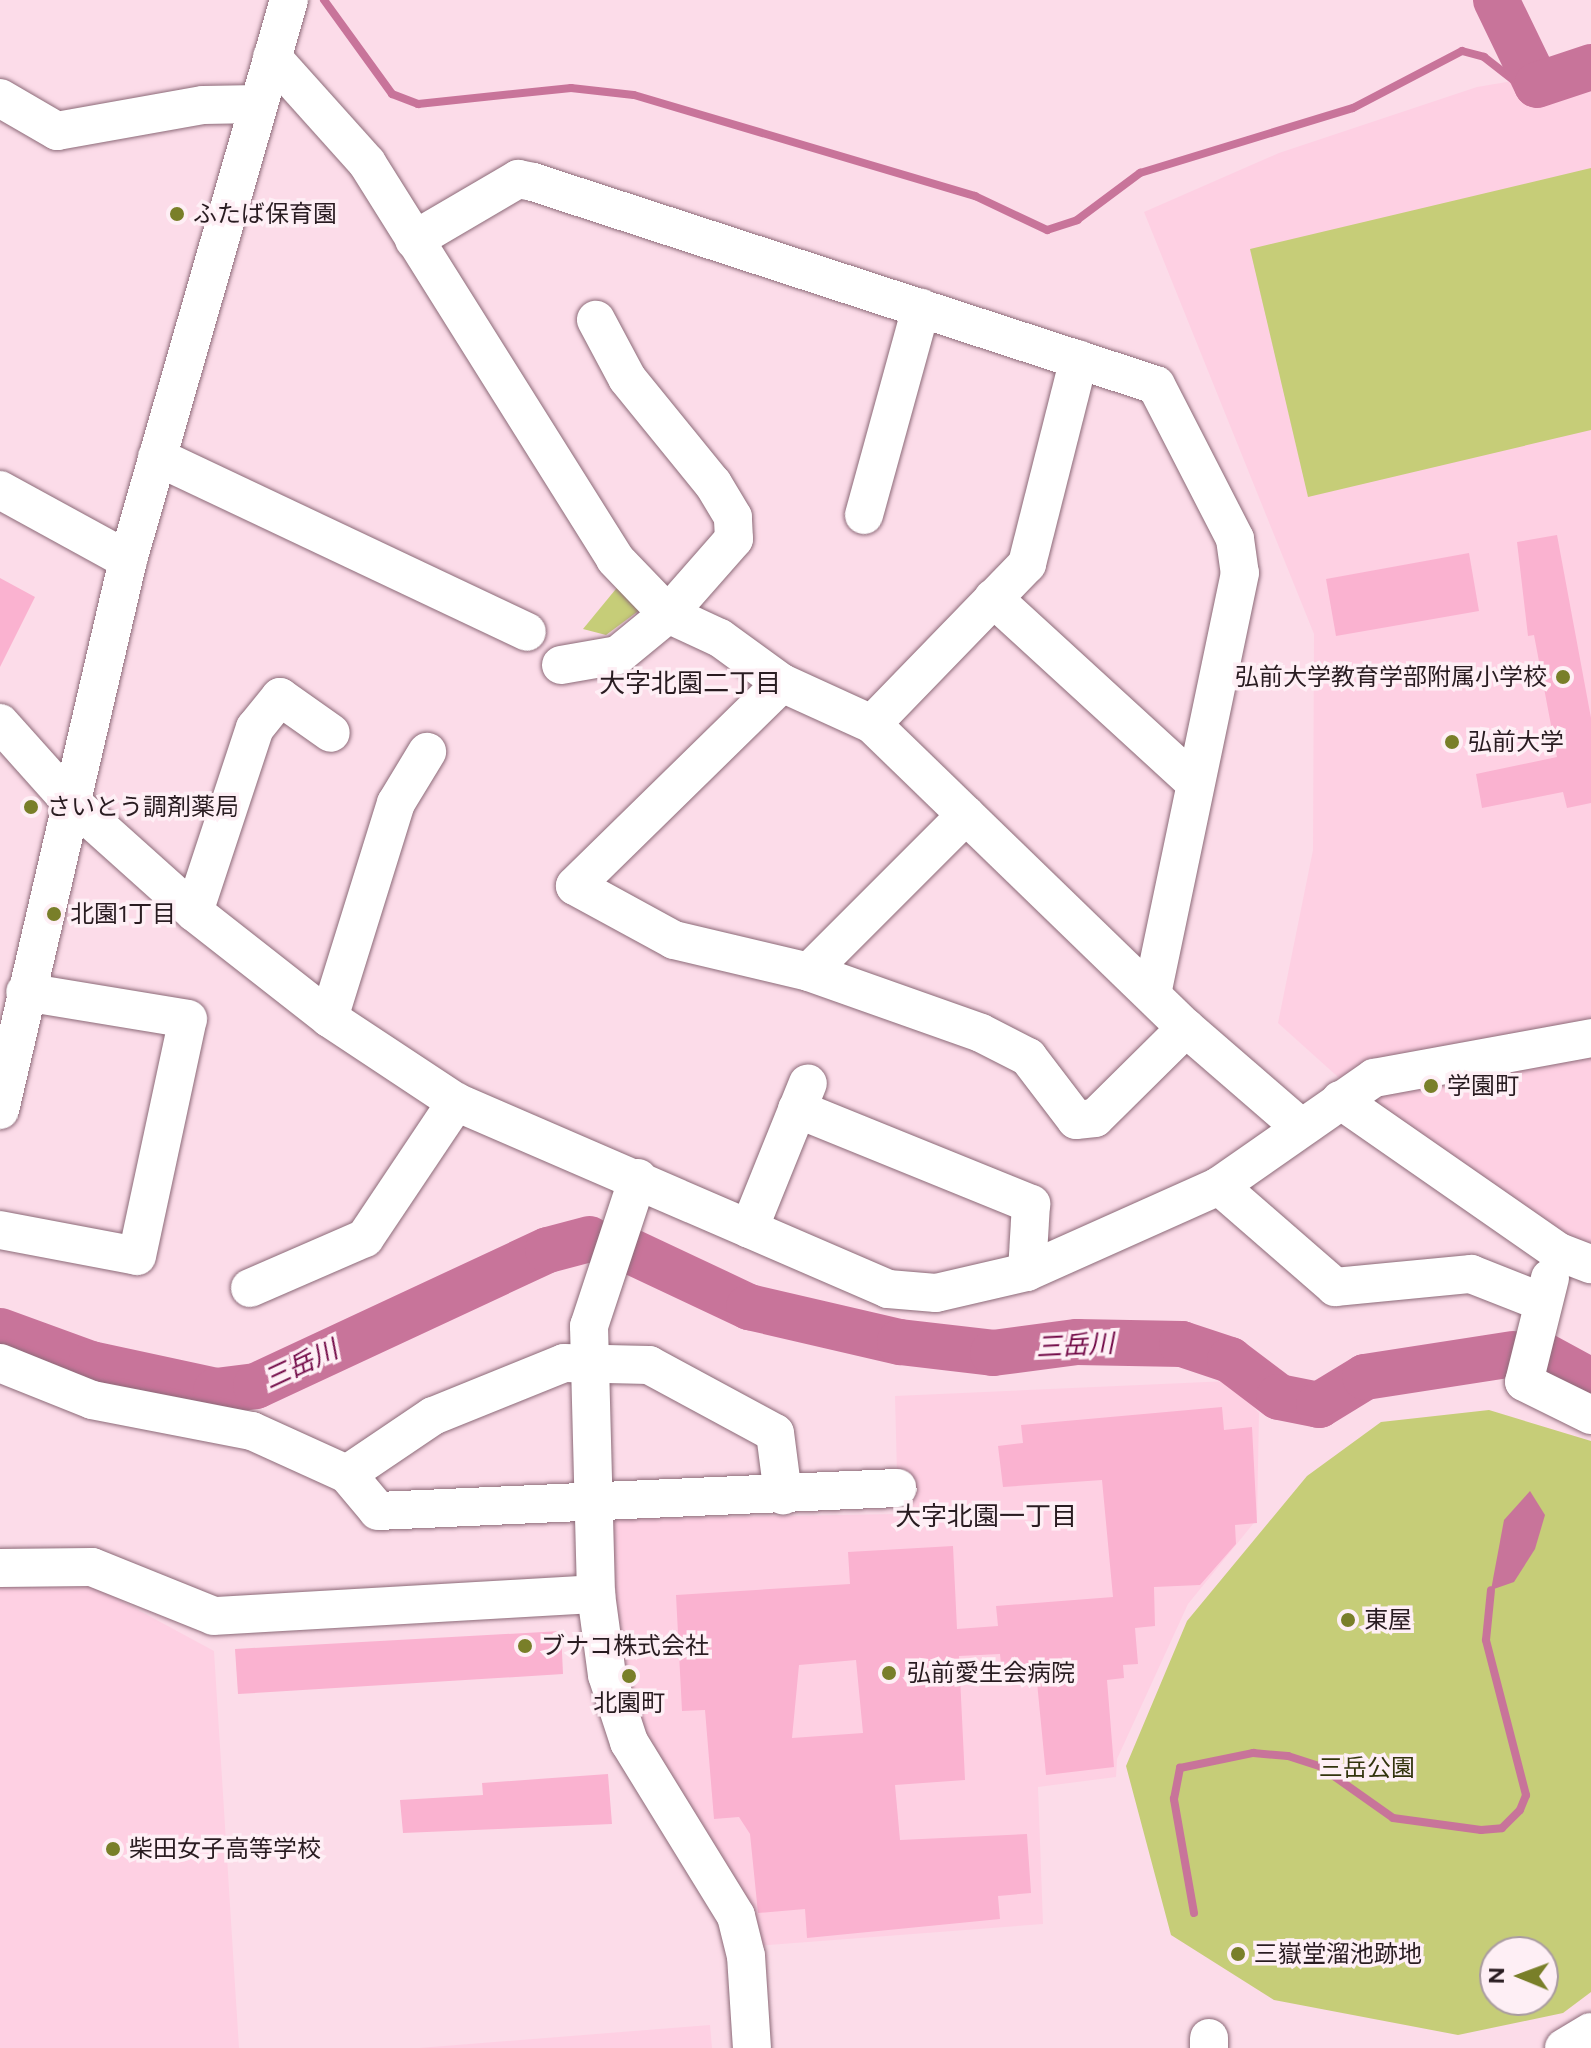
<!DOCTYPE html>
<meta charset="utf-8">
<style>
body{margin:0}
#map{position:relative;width:1591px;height:2048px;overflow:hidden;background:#fcdce9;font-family:Figtree,"Noto Sans JP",sans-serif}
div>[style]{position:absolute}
.built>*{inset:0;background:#fed0e3}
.green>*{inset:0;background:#c6cd78}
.water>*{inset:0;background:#c8749a}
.stream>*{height:8px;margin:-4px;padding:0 4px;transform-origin:4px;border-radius:4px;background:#c8749a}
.river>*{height:46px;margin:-23px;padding:0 23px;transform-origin:23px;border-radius:23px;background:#c8749a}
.building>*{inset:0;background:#fab2d0}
.roads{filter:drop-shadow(0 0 2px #8c6a78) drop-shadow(0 0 2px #8c6a78)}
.minor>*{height:38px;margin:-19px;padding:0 19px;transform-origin:19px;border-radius:19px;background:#fff}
.dots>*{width:22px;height:22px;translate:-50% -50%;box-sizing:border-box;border:4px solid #feeff5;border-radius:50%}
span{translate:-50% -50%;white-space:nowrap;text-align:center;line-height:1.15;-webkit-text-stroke:7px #feeff5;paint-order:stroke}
.poi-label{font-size:24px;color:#291c21}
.left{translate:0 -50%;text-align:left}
.right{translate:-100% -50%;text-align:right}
.park-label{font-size:24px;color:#32340d}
.neighbourhood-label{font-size:26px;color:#291c21}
.water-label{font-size:26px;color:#710846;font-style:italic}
.north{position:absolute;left:1479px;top:1936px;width:80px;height:80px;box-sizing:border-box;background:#feeff5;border:2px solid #a99ba0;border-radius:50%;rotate:271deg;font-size:22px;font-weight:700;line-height:32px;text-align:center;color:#291c21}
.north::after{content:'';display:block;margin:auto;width:28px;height:36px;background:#797f29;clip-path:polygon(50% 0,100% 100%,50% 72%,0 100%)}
</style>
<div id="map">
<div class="built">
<div style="clip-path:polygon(1591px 68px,1591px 1254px,1388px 1122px,1278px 1023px,1313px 850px,1314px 634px,1144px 212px,1279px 153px,1477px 87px)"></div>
<div style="clip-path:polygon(1229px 1381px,1259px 1413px,1257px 1519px,1188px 1604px,1117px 1759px,1116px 1777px,1038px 1787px,1043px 1924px,757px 1946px,642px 1740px,616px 1652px,607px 1519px,898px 1514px,895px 1396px)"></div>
<div style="clip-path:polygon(92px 1585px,214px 1651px,239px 2048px,0 2048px,0 1587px)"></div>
<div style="clip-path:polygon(710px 2025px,712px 2048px,419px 2048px)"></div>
</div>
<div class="green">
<div style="clip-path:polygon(1591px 168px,1591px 430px,1308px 497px,1250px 249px)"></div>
<div style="clip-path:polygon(620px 584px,641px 609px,606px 635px,583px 629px)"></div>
<div style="clip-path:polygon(evenodd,1489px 1410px,1591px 1441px,1591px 1992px,1563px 2013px,1458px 2035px,1274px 2000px,1171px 1935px,1126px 1766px,1187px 1621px,1307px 1476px,1381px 1422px,1489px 1410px,1495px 1952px,1543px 1952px,1543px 2000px,1495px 2000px,1495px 1952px)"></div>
</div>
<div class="water">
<div style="clip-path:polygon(1530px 1491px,1545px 1515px,1535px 1549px,1514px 1582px,1491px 1590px,1504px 1520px)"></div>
</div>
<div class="stream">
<div style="left:324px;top:0;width:116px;rotate:54.1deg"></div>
<div style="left:392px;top:94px;width:28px;rotate:21deg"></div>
<div style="left:418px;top:104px;width:154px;rotate:-6deg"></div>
<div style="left:571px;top:88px;width:63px;rotate:6.3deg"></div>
<div style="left:634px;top:95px;width:356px;rotate:16.5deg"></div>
<div style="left:975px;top:196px;width:80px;rotate:25.3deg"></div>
<div style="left:1047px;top:230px;width:32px;rotate:-18deg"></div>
<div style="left:1077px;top:220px;width:79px;rotate:-36.7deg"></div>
<div style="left:1140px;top:173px;width:223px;rotate:-17deg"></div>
<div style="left:1353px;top:108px;width:123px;rotate:-27.6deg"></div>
<div style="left:1462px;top:51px;width:23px;rotate:15deg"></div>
<div style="left:1484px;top:57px;width:41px;rotate:38deg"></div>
<div style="left:1516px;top:82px;width:21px;rotate:8deg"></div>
<div style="left:1194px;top:1913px;width:116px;rotate:-100deg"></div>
<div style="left:1174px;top:1799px;width:32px;rotate:-79deg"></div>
<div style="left:1180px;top:1768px;width:75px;rotate:-11.6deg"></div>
<div style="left:1253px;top:1753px;width:35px;rotate:5deg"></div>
<div style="left:1288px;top:1756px;width:35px;rotate:18deg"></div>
<div style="left:1321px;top:1767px;width:88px;rotate:35.3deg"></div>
<div style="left:1393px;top:1818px;width:89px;rotate:7.8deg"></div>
<div style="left:1481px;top:1830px;width:21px;rotate:-5deg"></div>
<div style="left:1502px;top:1828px;width:25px;rotate:-45deg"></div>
<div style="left:1520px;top:1810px;width:16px;rotate:-68deg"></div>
<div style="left:1526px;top:1795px;width:160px;rotate:-104.5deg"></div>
<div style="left:1486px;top:1640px;width:50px;rotate:-84.3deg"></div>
</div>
<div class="river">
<div style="left:1496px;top:0;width:94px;rotate:64.2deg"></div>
<div style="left:1537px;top:85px;width:57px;rotate:-18.4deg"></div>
<div style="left:630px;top:1251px;width:132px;rotate:25.2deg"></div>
<div style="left:749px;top:1307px;width:155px;rotate:13.1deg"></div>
<div style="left:900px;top:1342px;width:94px;rotate:6.7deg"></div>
<div style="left:993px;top:1353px;width:85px;rotate:-7.5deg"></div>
<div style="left:1077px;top:1342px;width:105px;rotate:1.1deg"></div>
<div style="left:1182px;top:1344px;width:51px;rotate:18.4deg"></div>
<div style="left:1230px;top:1360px;width:61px;rotate:37.1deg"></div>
<div style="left:1279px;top:1397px;width:41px;rotate:11.3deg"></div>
<div style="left:1319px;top:1405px;width:54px;rotate:-31.3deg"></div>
<div style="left:1365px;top:1377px;width:150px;rotate:-8.8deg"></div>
<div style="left:0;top:1331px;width:97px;rotate:19.9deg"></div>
<div style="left:91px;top:1364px;width:128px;rotate:12.2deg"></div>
<div style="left:216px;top:1391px;width:40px;rotate:-7.1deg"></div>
<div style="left:256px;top:1386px;width:322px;rotate:-25deg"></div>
<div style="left:548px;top:1250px;width:43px;rotate:-14.7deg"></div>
<div style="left:1541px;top:1354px;width:57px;rotate:28.4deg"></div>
</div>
<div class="building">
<div style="clip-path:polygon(1557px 535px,1591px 718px,1591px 803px,1567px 808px,1563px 792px,1482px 808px,1476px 774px,1557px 757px,1534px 635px,1528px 636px,1517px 542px)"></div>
<div style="clip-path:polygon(1469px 553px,1479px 611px,1336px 636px,1326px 579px)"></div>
<div style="clip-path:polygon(0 578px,35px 597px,0 667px)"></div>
<div style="clip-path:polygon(evenodd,1222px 1407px,1224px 1430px,1252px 1427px,1257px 1523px,1235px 1525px,1236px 1544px,1200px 1585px,1154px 1587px,1155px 1626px,1135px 1628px,1138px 1664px,1123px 1665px,1124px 1678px,1107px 1680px,1114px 1767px,1046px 1775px,1036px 1672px,1002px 1675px,1000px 1654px,959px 1656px,965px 1780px,895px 1785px,900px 1840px,1027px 1834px,1031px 1893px,998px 1896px,1000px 1919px,807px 1938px,805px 1909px,758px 1913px,750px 1834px,739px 1817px,714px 1819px,705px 1710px,682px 1711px,676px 1595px,850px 1584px,848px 1552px,953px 1546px,957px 1629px,998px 1626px,996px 1606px,1113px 1597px,1102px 1480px,1003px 1487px,998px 1446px,1023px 1443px,1021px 1425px,1222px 1407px,856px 1660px,863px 1733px,792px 1738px,799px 1665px,856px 1660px)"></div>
<div style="clip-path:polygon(561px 1631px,563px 1674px,238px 1694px,235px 1649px)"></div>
<div style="clip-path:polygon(608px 1774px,612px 1824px,403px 1833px,400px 1800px,483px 1795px,482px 1783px)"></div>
</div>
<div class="roads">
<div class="minor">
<div style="left:272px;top:57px;width:142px;rotate:48.1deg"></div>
<div style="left:367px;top:163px;width:467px;rotate:57.9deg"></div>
<div style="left:615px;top:559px;width:76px;rotate:46.1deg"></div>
<div style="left:668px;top:614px;width:57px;rotate:24.8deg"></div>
<div style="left:720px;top:638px;width:77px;rotate:36deg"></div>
<div style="left:782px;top:683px;width:99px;rotate:24.5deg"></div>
<div style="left:872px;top:724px;width:437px;rotate:44.1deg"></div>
<div style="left:1186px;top:1028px;width:150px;rotate:40.9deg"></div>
<div style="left:0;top:98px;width:66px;rotate:30.1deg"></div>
<div style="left:57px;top:131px;width:148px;rotate:-10.1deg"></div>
<div style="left:203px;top:105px;width:56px;rotate:-1deg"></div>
<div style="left:414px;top:240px;width:121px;rotate:-30.4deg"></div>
<div style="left:518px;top:179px;width:15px;rotate:11deg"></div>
<div style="left:533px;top:182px;width:655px;rotate:18.05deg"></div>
<div style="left:1156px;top:385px;width:173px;rotate:62.8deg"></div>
<div style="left:1235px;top:539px;width:34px;rotate:82deg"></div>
<div style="left:1240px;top:573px;width:429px;rotate:101.8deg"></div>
<div style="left:157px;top:457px;width:409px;rotate:25.3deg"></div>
<div style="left:0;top:490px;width:146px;rotate:28.7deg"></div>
<div style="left:864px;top:515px;width:215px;rotate:-74.6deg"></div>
<div style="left:993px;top:598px;width:274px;rotate:42.5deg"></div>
<div style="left:561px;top:665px;width:58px;rotate:-10deg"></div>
<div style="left:618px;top:655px;width:65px;rotate:-39.4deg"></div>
<div style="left:668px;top:614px;width:100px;rotate:-48.7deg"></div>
<div style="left:734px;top:539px;width:22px;rotate:-93deg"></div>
<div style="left:733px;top:517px;width:39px;rotate:-121deg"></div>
<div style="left:713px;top:484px;width:136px;rotate:-129.1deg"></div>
<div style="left:627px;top:378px;width:66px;rotate:-118.1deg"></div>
<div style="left:782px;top:683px;width:290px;rotate:135.6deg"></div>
<div style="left:575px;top:886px;width:113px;rotate:28.6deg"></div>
<div style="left:674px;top:940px;width:139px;rotate:13.3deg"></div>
<div style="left:809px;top:972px;width:182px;rotate:19.5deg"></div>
<div style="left:981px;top:1033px;width:53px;rotate:27.1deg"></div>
<div style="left:1028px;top:1057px;width:79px;rotate:52.7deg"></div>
<div style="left:1076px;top:1120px;width:19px;rotate:-6deg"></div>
<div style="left:1095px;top:1118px;width:128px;rotate:-44.7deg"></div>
<div style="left:0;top:723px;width:101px;rotate:48.2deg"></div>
<div style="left:67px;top:798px;width:171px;rotate:41.9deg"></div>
<div style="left:194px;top:912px;width:172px;rotate:38.1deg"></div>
<div style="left:329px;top:1018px;width:152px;rotate:33.5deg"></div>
<div style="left:456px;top:1102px;width:471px;rotate:23.4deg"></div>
<div style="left:888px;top:1289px;width:48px;rotate:4.8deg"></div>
<div style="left:936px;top:1293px;width:93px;rotate:-13deg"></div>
<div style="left:1027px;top:1272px;width:210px;rotate:-24.1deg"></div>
<div style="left:1219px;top:1186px;width:189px;rotate:-34.9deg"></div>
<div style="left:1374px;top:1078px;width:221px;rotate:-10.4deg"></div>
<div style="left:872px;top:724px;width:223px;rotate:-45.9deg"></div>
<div style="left:1027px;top:564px;width:211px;rotate:-75.8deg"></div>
<div style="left:194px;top:912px;width:194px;rotate:-71.7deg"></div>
<div style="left:255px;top:728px;width:40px;rotate:-51deg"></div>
<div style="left:280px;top:697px;width:62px;rotate:35.2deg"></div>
<div style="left:809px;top:972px;width:222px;rotate:-45deg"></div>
<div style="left:329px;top:1018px;width:225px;rotate:-72.7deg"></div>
<div style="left:396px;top:803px;width:60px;rotate:-58.7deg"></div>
<div style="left:1340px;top:1100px;width:267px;rotate:34.8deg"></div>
<div style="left:1559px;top:1252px;width:34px;rotate:21deg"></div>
<div style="left:797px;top:1109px;width:253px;rotate:22.1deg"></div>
<div style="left:1031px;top:1204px;width:68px;rotate:93.4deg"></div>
<div style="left:0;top:1110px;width:565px;rotate:-76.9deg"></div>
<div style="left:128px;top:560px;width:583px;rotate:-73.96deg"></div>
<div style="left:638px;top:1178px;width:156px;rotate:108.3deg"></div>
<div style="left:589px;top:1326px;width:268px;rotate:88.5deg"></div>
<div style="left:596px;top:1594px;width:82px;rotate:82.3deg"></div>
<div style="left:607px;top:1675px;width:71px;rotate:71.8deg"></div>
<div style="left:629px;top:1742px;width:204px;rotate:58.4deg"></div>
<div style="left:736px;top:1916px;width:41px;rotate:76deg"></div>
<div style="left:746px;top:1956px;width:92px;rotate:86.3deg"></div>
<div style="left:1219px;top:1186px;width:154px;rotate:41deg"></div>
<div style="left:1335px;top:1287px;width:137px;rotate:-5.5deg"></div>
<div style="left:1471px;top:1274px;width:76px;rotate:21.5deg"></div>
<div style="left:749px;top:1229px;width:157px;rotate:-68deg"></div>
<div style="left:0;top:1230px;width:139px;rotate:10.7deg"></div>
<div style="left:137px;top:1256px;width:242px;rotate:-77.9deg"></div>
<div style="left:188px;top:1019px;width:165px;rotate:-170.6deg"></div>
<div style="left:1550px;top:1278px;width:107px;rotate:104deg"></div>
<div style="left:1524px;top:1382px;width:75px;rotate:26.2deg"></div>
<div style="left:250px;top:1288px;width:125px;rotate:-23.5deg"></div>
<div style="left:365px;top:1238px;width:164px;rotate:-56.2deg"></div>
<div style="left:0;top:1363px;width:99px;rotate:21.9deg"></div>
<div style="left:92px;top:1400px;width:163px;rotate:11deg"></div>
<div style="left:252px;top:1431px;width:104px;rotate:24.4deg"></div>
<div style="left:347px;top:1474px;width:48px;rotate:50deg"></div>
<div style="left:378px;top:1511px;width:520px;rotate:-2.54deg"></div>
<div style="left:347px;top:1474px;width:104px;rotate:-34deg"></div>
<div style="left:433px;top:1416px;width:141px;rotate:-22deg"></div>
<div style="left:564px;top:1363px;width:85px;rotate:1.3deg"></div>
<div style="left:649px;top:1365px;width:143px;rotate:28.4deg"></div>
<div style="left:775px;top:1433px;width:63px;rotate:82.6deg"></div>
<div style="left:0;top:1568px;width:92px;rotate:-0.6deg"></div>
<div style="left:92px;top:1567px;width:131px;rotate:21.9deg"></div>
<div style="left:214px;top:1616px;width:383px;rotate:-3.3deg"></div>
<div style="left:1209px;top:2038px;width:10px;rotate:90deg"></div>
<div style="left:1564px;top:2048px;width:31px;rotate:-31deg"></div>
</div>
</div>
<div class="dots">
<div style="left:177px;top:214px;background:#797f29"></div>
<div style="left:1563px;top:677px;background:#797f29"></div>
<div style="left:1452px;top:742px;background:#797f29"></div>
<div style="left:31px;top:807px;background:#797f29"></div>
<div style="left:54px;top:914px;background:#797f29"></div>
<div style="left:1431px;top:1086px;background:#797f29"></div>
<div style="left:1348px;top:1620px;background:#797f29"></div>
<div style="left:525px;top:1646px;background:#797f29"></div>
<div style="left:889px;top:1673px;background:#797f29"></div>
<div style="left:629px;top:1676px;background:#797f29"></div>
<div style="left:113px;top:1849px;background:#797f29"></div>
<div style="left:1238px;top:1954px;background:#797f29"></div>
</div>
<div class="poi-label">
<span class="left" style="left:193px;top:214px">ふたば保育園</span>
<span class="right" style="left:1547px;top:677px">弘前大学教育学部附属小学校</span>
<span class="left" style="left:1468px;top:742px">弘前大学</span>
<span class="left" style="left:47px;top:807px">さいとう調剤薬局</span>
<span class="left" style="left:70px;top:914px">北園1丁目</span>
<span class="left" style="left:1447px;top:1086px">学園町</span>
<span class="left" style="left:1364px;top:1620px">東屋</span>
<span class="left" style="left:541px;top:1646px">ブナコ株式会社</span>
<span class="left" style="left:907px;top:1673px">弘前愛生会病院</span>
<span style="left:629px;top:1703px">北園町</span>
<span class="left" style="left:129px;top:1849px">柴田女子高等学校</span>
<span class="left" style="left:1254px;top:1954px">三嶽堂溜池跡地</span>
</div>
<div class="park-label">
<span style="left:1367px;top:1768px">三岳公園</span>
</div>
<div class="neighbourhood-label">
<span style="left:690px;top:684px">大字北園二丁目</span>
<span style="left:986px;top:1517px">大字北園一丁目</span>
</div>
<div class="water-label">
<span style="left:1075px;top:1346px;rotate:-3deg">三岳川</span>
<span style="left:301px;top:1365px;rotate:-25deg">三岳川</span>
</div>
<div class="north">N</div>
</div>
